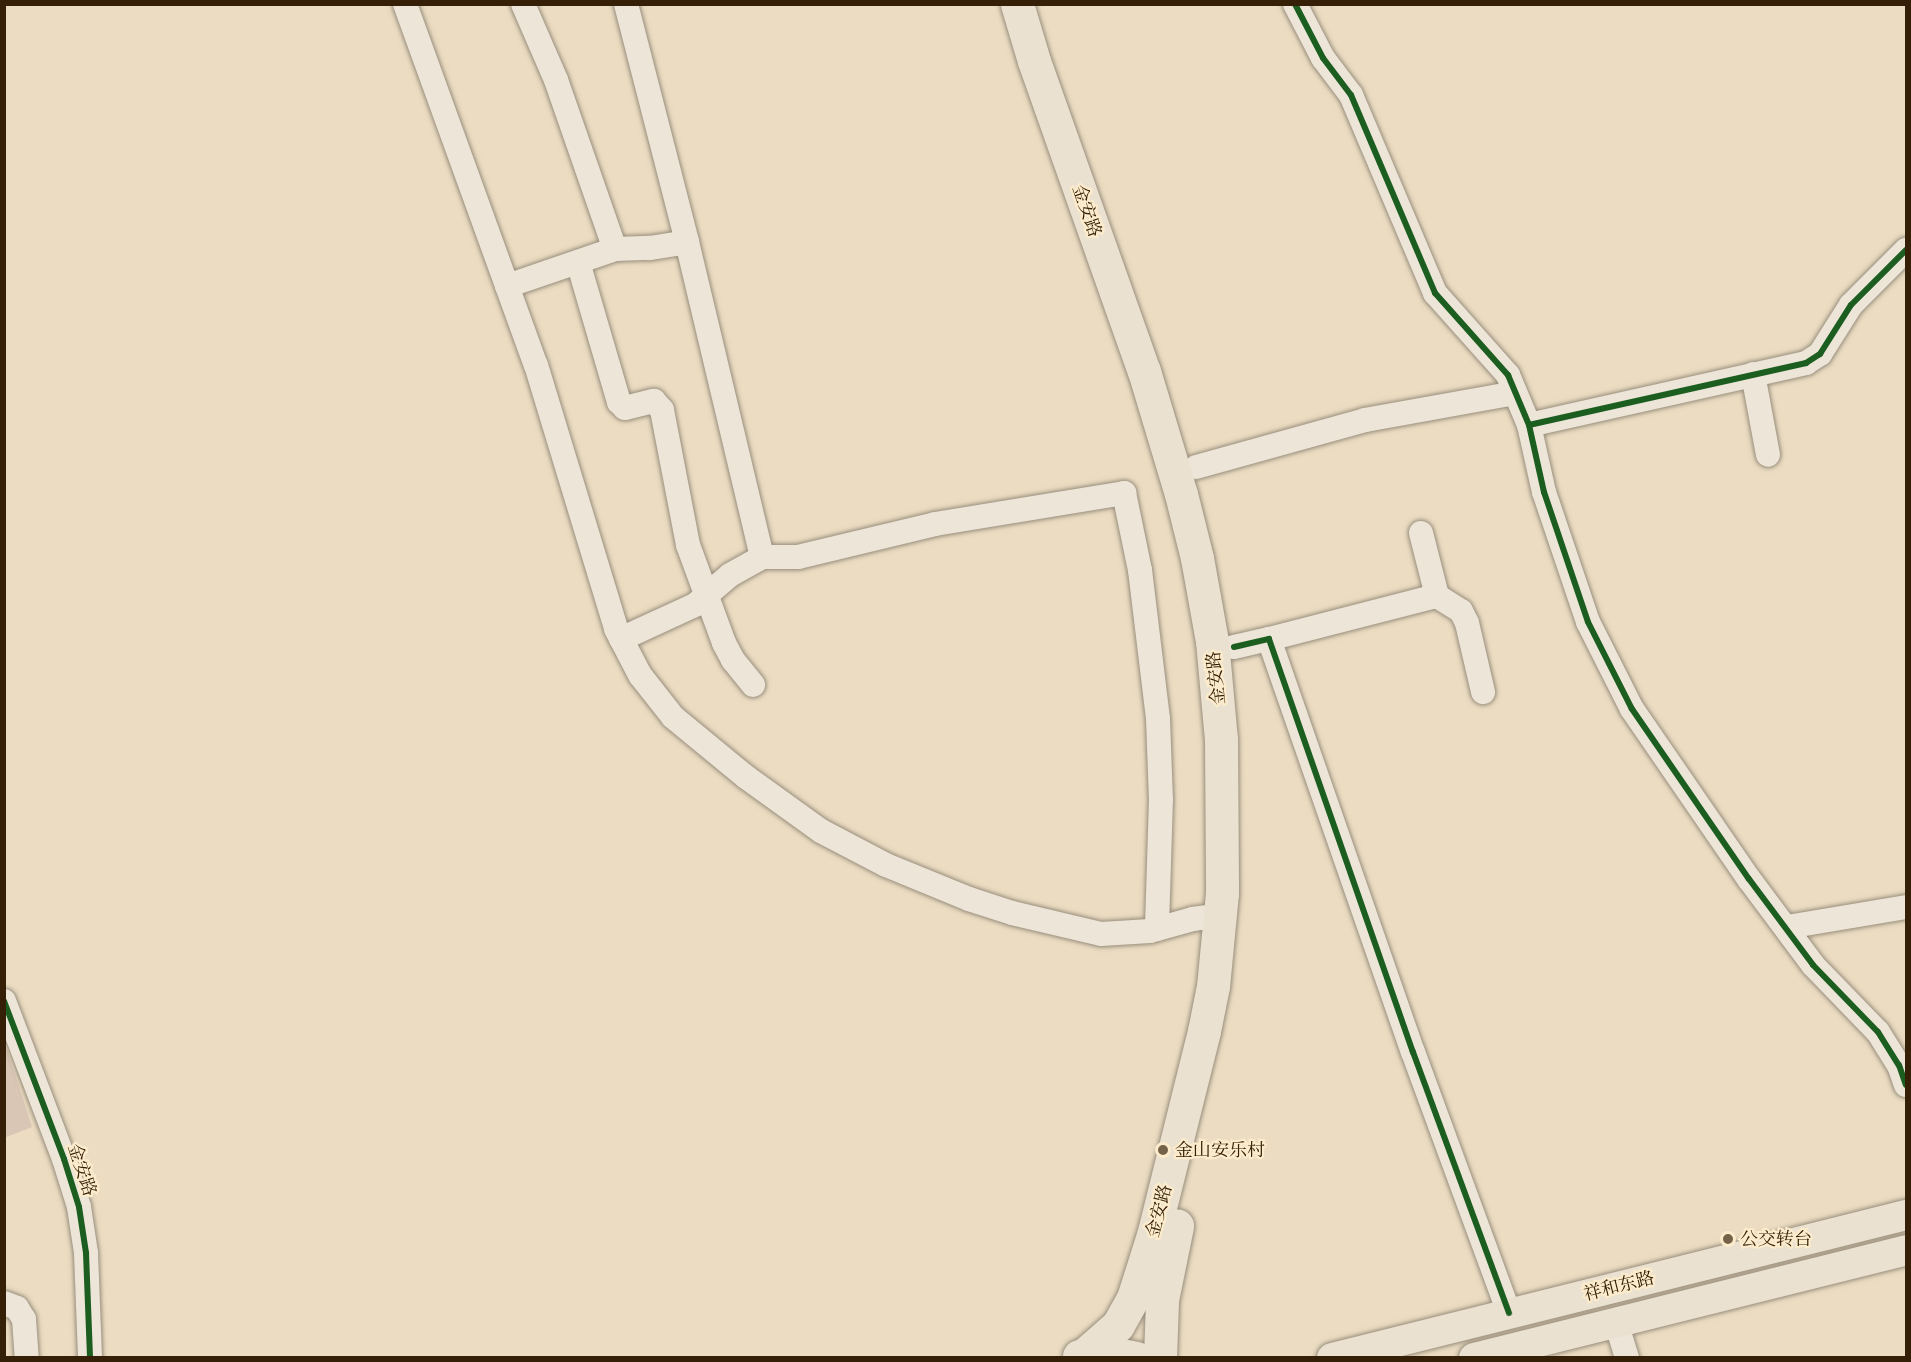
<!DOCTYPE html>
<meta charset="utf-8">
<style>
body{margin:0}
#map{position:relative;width:1911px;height:1362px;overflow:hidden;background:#ebdcc2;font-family:"Libre Caslon Text","Noto Serif SC",serif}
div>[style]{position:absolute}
.building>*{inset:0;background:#d9c6b5}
.roads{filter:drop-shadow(0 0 2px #998e7c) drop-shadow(0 0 2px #998e7c)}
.minor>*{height:24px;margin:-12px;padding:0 12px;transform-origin:12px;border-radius:12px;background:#ede5d8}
.major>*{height:30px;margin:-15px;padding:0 15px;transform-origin:15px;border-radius:15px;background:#eae1d1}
.highway>*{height:33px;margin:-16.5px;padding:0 16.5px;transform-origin:16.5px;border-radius:16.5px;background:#eae1d1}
.cycleway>*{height:6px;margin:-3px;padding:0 3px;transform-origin:3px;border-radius:3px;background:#1b5e20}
.dots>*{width:16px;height:16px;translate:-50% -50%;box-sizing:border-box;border:3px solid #fdeccc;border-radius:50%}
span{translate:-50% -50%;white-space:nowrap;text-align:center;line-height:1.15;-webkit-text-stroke:4.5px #fdeccc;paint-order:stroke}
.street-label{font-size:18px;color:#352007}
.poi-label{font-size:18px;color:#352007}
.left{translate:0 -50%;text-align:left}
.frame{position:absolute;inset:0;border:6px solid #352007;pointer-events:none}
</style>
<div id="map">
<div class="building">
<div style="clip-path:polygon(4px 1050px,7px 1050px,32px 1127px,4px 1138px)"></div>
</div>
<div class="roads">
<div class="minor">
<div style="left:405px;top:4px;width:384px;rotate:70.1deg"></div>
<div style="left:536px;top:365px;width:276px;rotate:73.1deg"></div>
<div style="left:616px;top:629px;width:52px;rotate:62.4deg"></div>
<div style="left:640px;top:675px;width:53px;rotate:51.8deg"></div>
<div style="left:673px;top:717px;width:94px;rotate:39.4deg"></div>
<div style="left:746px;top:777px;width:92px;rotate:35.8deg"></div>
<div style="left:821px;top:831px;width:73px;rotate:27.6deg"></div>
<div style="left:886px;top:865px;width:90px;rotate:22.3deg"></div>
<div style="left:969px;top:899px;width:45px;rotate:18deg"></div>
<div style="left:1012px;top:913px;width:91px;rotate:13.3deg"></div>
<div style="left:1101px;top:934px;width:49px;rotate:-3.5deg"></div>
<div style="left:1150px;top:931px;width:45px;rotate:-15.6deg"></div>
<div style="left:1193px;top:919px;width:28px;rotate:-8deg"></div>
<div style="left:523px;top:4px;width:83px;rotate:66.5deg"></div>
<div style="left:556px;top:80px;width:179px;rotate:70.8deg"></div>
<div style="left:626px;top:4px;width:246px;rotate:75.6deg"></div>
<div style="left:687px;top:242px;width:324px;rotate:76.6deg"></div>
<div style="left:1295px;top:4px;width:61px;rotate:62.6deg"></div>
<div style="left:1323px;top:58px;width:46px;rotate:52.9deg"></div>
<div style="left:1351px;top:95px;width:215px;rotate:67deg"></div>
<div style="left:1435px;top:293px;width:110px;rotate:48.3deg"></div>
<div style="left:1508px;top:375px;width:54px;rotate:67.2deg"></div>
<div style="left:1529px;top:425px;width:69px;rotate:77.4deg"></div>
<div style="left:1544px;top:492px;width:137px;rotate:71.3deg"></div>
<div style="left:1588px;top:622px;width:97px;rotate:63.2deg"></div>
<div style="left:1632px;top:709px;width:206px;rotate:55.5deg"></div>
<div style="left:1749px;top:879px;width:107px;rotate:53.3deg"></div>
<div style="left:1813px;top:965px;width:93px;rotate:45.9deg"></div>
<div style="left:1878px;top:1032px;width:39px;rotate:58deg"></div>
<div style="left:1899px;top:1065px;width:21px;rotate:71deg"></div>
<div style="left:578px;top:262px;width:146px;rotate:73.7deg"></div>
<div style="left:619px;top:402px;width:8px;rotate:45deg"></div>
<div style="left:625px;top:408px;width:30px;rotate:-14deg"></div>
<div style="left:654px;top:401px;width:12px;rotate:48deg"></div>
<div style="left:662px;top:410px;width:137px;rotate:79.1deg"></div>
<div style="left:688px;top:545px;width:104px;rotate:69.8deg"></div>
<div style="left:724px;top:643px;width:19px;rotate:62deg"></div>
<div style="left:733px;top:660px;width:32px;rotate:51deg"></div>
<div style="left:507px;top:286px;width:114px;rotate:-18.9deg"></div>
<div style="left:615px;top:249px;width:35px;rotate:-2deg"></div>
<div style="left:650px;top:248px;width:37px;rotate:-9deg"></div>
<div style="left:1753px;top:374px;width:82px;rotate:79.5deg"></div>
<div style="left:1529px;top:425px;width:284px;rotate:-12.6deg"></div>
<div style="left:1806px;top:363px;width:17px;rotate:-33deg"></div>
<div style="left:1820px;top:354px;width:58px;rotate:-57.7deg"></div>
<div style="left:1851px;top:305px;width:78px;rotate:-45deg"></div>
<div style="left:1196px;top:467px;width:175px;rotate:-15.5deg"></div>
<div style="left:1365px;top:420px;width:152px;rotate:-10.2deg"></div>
<div style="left:1421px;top:533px;width:65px;rotate:75.7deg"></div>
<div style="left:1437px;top:596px;width:28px;rotate:32deg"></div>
<div style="left:1461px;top:611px;width:13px;rotate:63deg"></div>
<div style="left:1467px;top:623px;width:71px;rotate:76.9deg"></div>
<div style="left:621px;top:639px;width:81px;rotate:-24.7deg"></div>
<div style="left:695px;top:605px;width:46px;rotate:-40.6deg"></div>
<div style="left:730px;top:575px;width:37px;rotate:-29deg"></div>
<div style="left:762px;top:557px;width:36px"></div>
<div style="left:798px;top:557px;width:141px;rotate:-13.5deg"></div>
<div style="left:935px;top:524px;width:192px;rotate:-9.3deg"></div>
<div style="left:1124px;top:493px;width:79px;rotate:78.3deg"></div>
<div style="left:1140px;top:570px;width:150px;rotate:83.1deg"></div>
<div style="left:1158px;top:719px;width:80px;rotate:87.9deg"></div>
<div style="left:1161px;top:799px;width:130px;rotate:91.8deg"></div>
<div style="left:1269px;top:639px;width:173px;rotate:-14.4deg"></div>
<div style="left:1234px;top:647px;width:36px;rotate:-13deg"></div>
<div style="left:1269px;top:639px;width:437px;rotate:70.8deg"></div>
<div style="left:1413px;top:1052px;width:278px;rotate:69.8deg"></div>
<div style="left:1787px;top:927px;width:121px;rotate:-9.5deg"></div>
<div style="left:4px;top:1001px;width:169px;rotate:69.2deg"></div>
<div style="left:64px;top:1159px;width:50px;rotate:72.6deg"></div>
<div style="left:79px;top:1207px;width:47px;rotate:81.3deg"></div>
<div style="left:86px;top:1253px;width:105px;rotate:87.8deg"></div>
<div style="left:4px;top:1303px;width:14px;rotate:21deg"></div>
<div style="left:17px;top:1308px;width:13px;rotate:58deg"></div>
<div style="left:24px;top:1319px;width:39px;rotate:86deg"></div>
<div style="left:1616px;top:1322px;width:38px;rotate:73deg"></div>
</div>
<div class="major">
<div style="left:1332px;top:1358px;width:592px;rotate:-13.99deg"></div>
<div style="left:1474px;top:1358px;width:445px;rotate:-14deg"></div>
</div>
<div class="highway">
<div style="left:1017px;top:4px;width:59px;rotate:73.4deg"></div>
<div style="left:1034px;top:61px;width:329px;rotate:70.5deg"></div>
<div style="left:1144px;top:371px;width:128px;rotate:73.3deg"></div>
<div style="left:1181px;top:494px;width:66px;rotate:76deg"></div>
<div style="left:1197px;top:558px;width:84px;rotate:79.8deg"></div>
<div style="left:1212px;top:641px;width:98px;rotate:84.8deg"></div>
<div style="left:1221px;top:739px;width:154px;rotate:89.6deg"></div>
<div style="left:1222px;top:893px;width:93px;rotate:95.5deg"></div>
<div style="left:1213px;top:986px;width:46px;rotate:101.3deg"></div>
<div style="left:1204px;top:1031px;width:210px;rotate:104deg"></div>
<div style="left:1153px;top:1235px;width:66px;rotate:107.6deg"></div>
<div style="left:1133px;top:1298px;width:31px;rotate:119deg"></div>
<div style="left:1118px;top:1325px;width:43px;rotate:138.8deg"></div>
<div style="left:1079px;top:1356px;width:23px;rotate:-13deg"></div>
<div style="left:1101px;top:1351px;width:36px;rotate:11deg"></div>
<div style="left:1160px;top:1358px;width:58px;rotate:-88deg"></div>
<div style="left:1162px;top:1300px;width:76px;rotate:-78.5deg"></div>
</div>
</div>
<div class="cycleway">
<div style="left:1295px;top:4px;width:61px;rotate:62.6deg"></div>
<div style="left:1323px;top:58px;width:46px;rotate:52.9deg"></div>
<div style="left:1351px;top:95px;width:215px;rotate:67deg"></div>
<div style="left:1435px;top:293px;width:110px;rotate:48.3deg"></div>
<div style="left:1508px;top:375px;width:54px;rotate:67.2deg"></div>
<div style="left:1529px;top:425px;width:69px;rotate:77.4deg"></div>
<div style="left:1544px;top:492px;width:137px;rotate:71.3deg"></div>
<div style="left:1588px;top:622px;width:97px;rotate:63.2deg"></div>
<div style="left:1632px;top:709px;width:206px;rotate:55.5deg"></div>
<div style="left:1749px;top:879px;width:107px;rotate:53.3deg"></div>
<div style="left:1813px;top:965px;width:93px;rotate:45.9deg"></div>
<div style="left:1878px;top:1032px;width:39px;rotate:58deg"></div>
<div style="left:1899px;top:1065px;width:21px;rotate:71deg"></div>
<div style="left:1529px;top:425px;width:284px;rotate:-12.6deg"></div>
<div style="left:1806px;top:363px;width:17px;rotate:-33deg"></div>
<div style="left:1820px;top:354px;width:58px;rotate:-57.7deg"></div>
<div style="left:1851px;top:305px;width:78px;rotate:-45deg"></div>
<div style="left:1234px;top:647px;width:36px;rotate:-13deg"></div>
<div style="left:1269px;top:639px;width:437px;rotate:70.8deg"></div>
<div style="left:1413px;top:1052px;width:278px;rotate:69.8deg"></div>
<div style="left:4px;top:1001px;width:169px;rotate:69.2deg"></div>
<div style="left:64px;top:1159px;width:50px;rotate:72.6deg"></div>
<div style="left:79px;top:1207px;width:47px;rotate:81.3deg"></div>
<div style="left:86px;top:1253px;width:105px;rotate:87.8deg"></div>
</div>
<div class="dots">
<div style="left:1163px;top:1150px;background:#756248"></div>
<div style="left:1728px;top:1239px;background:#756248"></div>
</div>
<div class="street-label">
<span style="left:1087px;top:211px;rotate:71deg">金安路</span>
<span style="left:1216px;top:678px;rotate:-96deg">金安路</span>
<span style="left:82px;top:1170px;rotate:72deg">金安路</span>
<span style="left:1159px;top:1211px;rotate:-75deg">金安路</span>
<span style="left:1619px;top:1286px;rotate:-14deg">祥和东路</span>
</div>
<div class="poi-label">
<span class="left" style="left:1175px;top:1150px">金山安乐村</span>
<span class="left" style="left:1740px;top:1239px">公交转台</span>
</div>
<div class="frame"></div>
</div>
